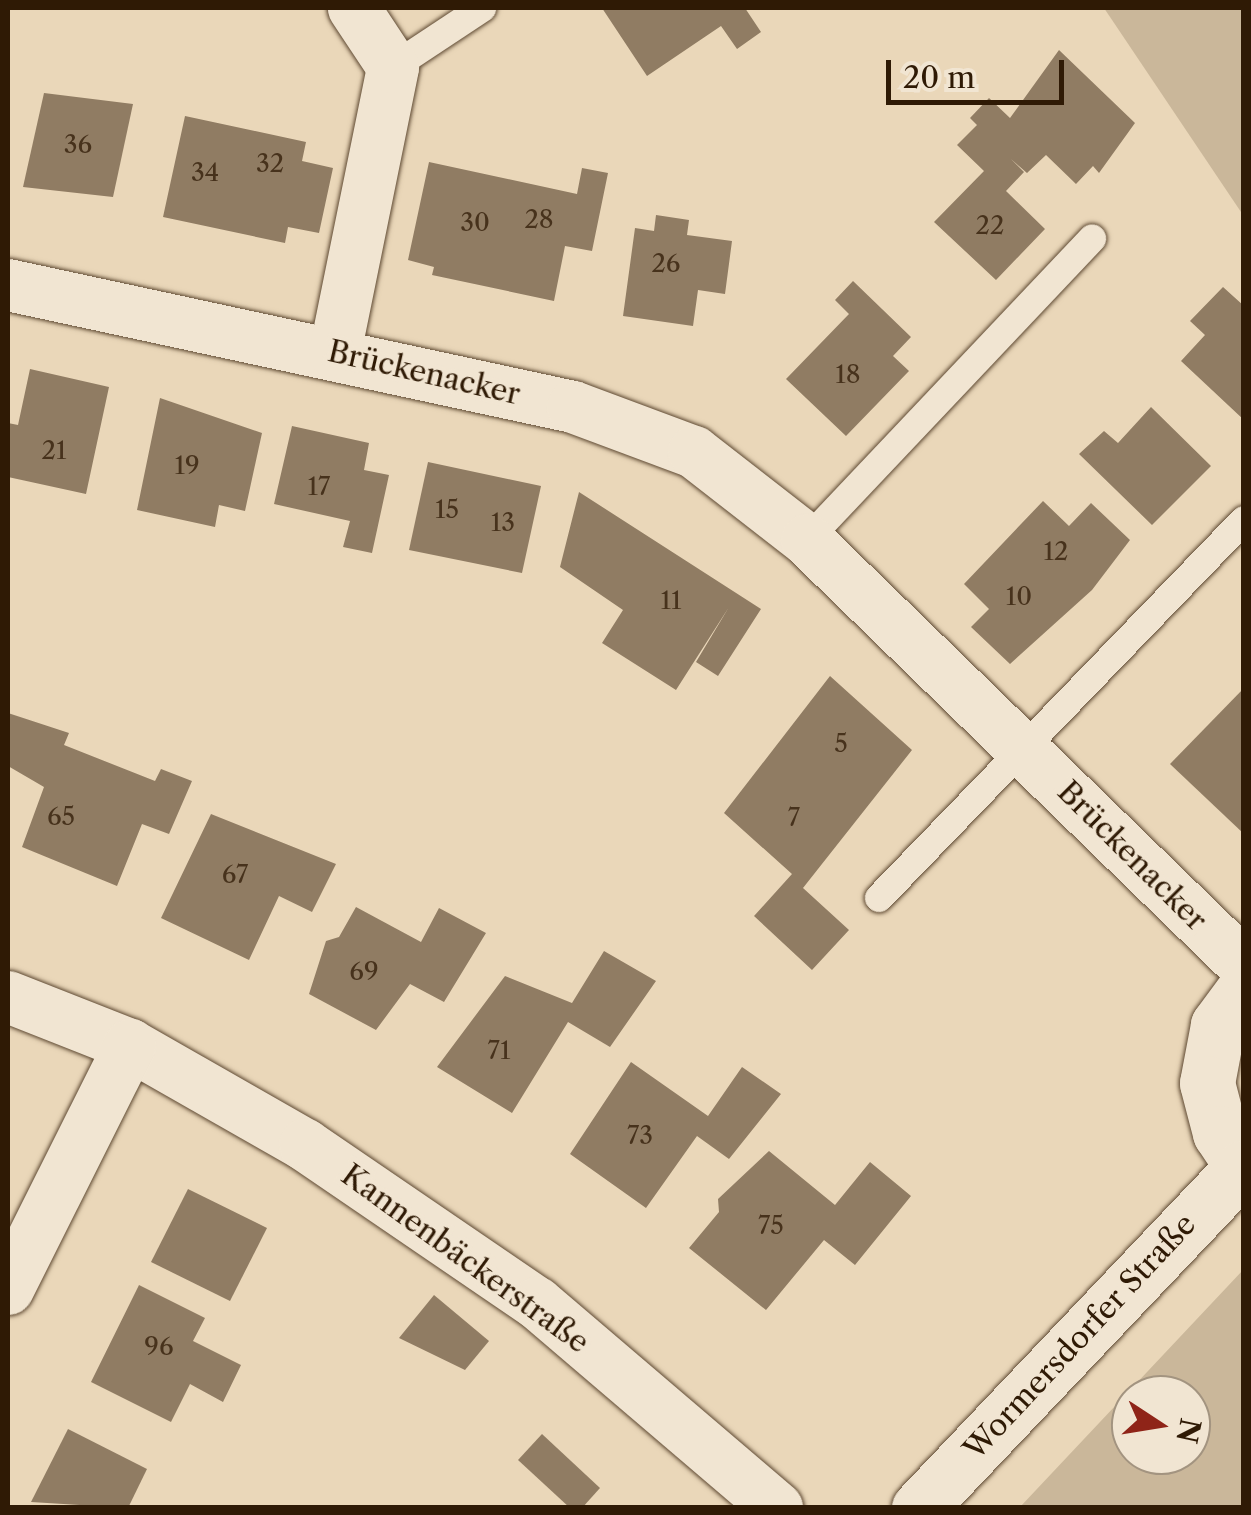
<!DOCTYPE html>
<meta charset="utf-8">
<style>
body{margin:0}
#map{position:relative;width:1251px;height:1515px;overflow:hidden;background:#ead7b9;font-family:"Libre Caslon Text",serif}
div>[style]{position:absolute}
.green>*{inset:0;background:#cab79a}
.building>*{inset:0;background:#907c63}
.roads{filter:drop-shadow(0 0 2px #5e4932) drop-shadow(0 0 2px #5e4932)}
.lane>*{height:28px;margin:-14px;padding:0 14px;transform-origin:14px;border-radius:14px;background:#f1e5d2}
.street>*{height:52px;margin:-26px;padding:0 26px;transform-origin:26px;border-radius:26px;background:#f1e5d2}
.secondary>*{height:55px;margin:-27.5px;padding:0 27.5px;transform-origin:27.5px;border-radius:27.5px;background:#f1e5d2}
span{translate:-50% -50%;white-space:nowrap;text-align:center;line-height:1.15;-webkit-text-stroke:9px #f1e5d2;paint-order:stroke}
.number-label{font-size:25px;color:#47321c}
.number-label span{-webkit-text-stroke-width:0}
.street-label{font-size:30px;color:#2f1a05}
.frame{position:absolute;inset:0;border:10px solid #2f1a05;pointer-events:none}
.north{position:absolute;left:1111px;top:1375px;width:100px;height:100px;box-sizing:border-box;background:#f1e5d2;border:2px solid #a39480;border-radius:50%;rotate:102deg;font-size:28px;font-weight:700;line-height:40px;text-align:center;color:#2f1a05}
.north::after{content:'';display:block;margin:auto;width:35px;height:45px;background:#8f2418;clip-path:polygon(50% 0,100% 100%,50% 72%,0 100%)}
.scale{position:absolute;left:886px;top:60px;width:178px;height:45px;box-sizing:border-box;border:5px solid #2f1a05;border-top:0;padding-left:12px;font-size:30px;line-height:35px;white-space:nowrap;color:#2f1a05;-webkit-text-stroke:8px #f1e5d2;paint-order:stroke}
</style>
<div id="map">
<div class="green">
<div style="clip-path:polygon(1104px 8px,1243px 8px,1243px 215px)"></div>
<div style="clip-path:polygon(evenodd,1243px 1270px,1243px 1507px,1020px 1507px,1243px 1270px,1131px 1395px,1191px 1395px,1191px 1455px,1131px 1455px,1131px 1395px)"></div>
</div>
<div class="building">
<div style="clip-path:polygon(602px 8px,745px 8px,761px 32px,737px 49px,721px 26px,647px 76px)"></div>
<div style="clip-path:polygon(1059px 50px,1135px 123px,1099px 173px,1093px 166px,1076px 184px,1046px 155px,1027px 173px,1011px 159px,1024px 172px,1006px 191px,1045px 229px,996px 280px,934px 222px,984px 171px,957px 145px,977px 125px,970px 118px,989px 98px,1010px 118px)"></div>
<div style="clip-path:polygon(44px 93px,133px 104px,113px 197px,23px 187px)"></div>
<div style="clip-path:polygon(185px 116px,306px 142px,302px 161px,333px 168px,319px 233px,288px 227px,285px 243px,163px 217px)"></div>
<div style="clip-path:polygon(429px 162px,577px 194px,582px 168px,608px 173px,592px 251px,565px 246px,554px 301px,432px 275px,434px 267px,408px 260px)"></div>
<div style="clip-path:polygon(656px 215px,689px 220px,687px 235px,732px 241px,725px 294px,698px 290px,693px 326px,623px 316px,635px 228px,654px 231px)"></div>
<div style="clip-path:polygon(853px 281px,911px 337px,893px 356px,909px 371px,846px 436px,786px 379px,849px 314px,835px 300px)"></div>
<div style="clip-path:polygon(1223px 287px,1244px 306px,1244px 420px,1181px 361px,1205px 335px,1190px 321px)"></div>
<div style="clip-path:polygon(30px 369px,109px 387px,86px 494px,8px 477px,8px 423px,18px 425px)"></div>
<div style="clip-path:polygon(160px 398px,262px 433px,245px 511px,219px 505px,215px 527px,137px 510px)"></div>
<div style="clip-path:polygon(1151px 407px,1211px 466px,1152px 525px,1079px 454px,1104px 431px,1118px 443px)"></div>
<div style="clip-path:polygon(292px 426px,369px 443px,364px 470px,389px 475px,372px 553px,343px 547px,350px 521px,274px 504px)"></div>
<div style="clip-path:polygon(428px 462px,541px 486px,522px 573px,409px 550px)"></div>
<div style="clip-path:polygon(579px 492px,761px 609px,718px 676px,696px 662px,729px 607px,676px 690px,602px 643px,623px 610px,560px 567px)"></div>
<div style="clip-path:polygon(1043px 501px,1069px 526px,1091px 503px,1130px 540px,1092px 590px,1010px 664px,971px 627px,989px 609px,964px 584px)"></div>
<div style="clip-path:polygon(830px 676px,912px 750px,803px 888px,849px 930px,812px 970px,754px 916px,792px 874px,724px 813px)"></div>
<div style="clip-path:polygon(1244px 688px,1244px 834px,1170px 764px)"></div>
<div style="clip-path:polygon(8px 713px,69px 733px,64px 745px,155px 781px,161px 769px,192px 781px,169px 834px,142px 824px,117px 886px,22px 847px,44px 787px,8px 766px)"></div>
<div style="clip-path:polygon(211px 814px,336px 864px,312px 912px,279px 896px,249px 960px,161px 918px)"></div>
<div style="clip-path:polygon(356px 907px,421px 942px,439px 908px,486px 933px,444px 1002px,410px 984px,376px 1030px,309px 994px,326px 941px,339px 937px)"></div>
<div style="clip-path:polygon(604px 951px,656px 981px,610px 1047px,568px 1022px,512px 1113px,437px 1067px,505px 976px,572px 1003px)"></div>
<div style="clip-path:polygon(631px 1062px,708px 1116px,742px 1067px,781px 1094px,729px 1159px,697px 1136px,646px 1208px,570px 1154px)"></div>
<div style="clip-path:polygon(769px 1151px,835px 1205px,870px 1162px,911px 1196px,855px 1265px,824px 1240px,766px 1310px,689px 1248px,719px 1212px,718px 1199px)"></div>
<div style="clip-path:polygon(188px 1189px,267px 1228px,230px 1301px,151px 1262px)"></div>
<div style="clip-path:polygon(139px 1285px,205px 1318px,193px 1341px,241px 1365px,223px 1402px,190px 1384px,171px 1422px,91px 1382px)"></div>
<div style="clip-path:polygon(434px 1295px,489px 1341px,465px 1370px,399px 1338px)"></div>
<div style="clip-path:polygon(68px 1429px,147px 1469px,128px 1508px,31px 1502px)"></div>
<div style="clip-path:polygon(542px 1434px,600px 1488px,582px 1508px,570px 1508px,518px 1460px)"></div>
</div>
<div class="roads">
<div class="lane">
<div style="left:393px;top:67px;width:107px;rotate:-33.5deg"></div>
<div style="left:807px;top:540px;width:415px;rotate:-46.6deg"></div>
<div style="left:879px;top:898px;width:525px;rotate:-46deg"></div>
</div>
<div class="street">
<div style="left:8px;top:285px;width:578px;rotate:12.18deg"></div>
<div style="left:573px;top:407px;width:129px;rotate:20.4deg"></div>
<div style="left:694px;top:452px;width:143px;rotate:37.9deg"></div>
<div style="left:807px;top:540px;width:610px;rotate:44.2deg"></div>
<div style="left:335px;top:353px;width:292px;rotate:-78.5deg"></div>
<div style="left:393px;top:67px;width:71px;rotate:-123.5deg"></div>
<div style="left:8px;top:997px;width:131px;rotate:21.5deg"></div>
<div style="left:130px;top:1045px;width:202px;rotate:29.7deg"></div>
<div style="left:305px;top:1145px;width:281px;rotate:34.3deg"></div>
<div style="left:537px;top:1303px;width:316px;rotate:40.5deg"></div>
<div style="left:8px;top:1289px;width:273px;rotate:-63.4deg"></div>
</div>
<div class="secondary">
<div style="left:1244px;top:990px;width:44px;rotate:126.6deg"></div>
<div style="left:1218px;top:1025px;width:59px;rotate:100.7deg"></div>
<div style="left:1207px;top:1083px;width:52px;rotate:75.4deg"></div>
<div style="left:1220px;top:1133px;width:43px;rotate:56.3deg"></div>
<div style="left:919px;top:1508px;width:469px;rotate:-46.5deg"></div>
</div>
</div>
<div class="number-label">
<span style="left:78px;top:145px">36</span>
<span style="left:270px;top:164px">32</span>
<span style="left:205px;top:173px">34</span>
<span style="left:539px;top:220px">28</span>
<span style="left:475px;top:223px">30</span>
<span style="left:990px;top:226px">22</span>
<span style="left:666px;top:264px">26</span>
<span style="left:848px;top:375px">18</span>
<span style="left:54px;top:451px">21</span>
<span style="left:187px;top:466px">19</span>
<span style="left:319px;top:487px">17</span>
<span style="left:447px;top:510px">15</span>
<span style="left:503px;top:523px">13</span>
<span style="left:1056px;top:552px">12</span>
<span style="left:1019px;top:597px">10</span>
<span style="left:671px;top:601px">11</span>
<span style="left:841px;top:744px">5</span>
<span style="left:61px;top:817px">65</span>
<span style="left:794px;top:818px">7</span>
<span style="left:235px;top:875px">67</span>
<span style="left:364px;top:972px">69</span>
<span style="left:499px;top:1051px">71</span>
<span style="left:640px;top:1136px">73</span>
<span style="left:771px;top:1226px">75</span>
<span style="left:159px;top:1347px">96</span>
</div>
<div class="street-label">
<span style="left:424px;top:373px;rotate:13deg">Brückenacker</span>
<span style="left:1132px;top:856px;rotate:45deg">Brückenacker</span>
<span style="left:465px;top:1259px;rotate:36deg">Kannenbäckerstraße</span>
<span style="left:1080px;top:1337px;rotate:-47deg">Wormersdorfer Straße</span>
</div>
<div class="frame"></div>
<div class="north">N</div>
<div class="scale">20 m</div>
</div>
